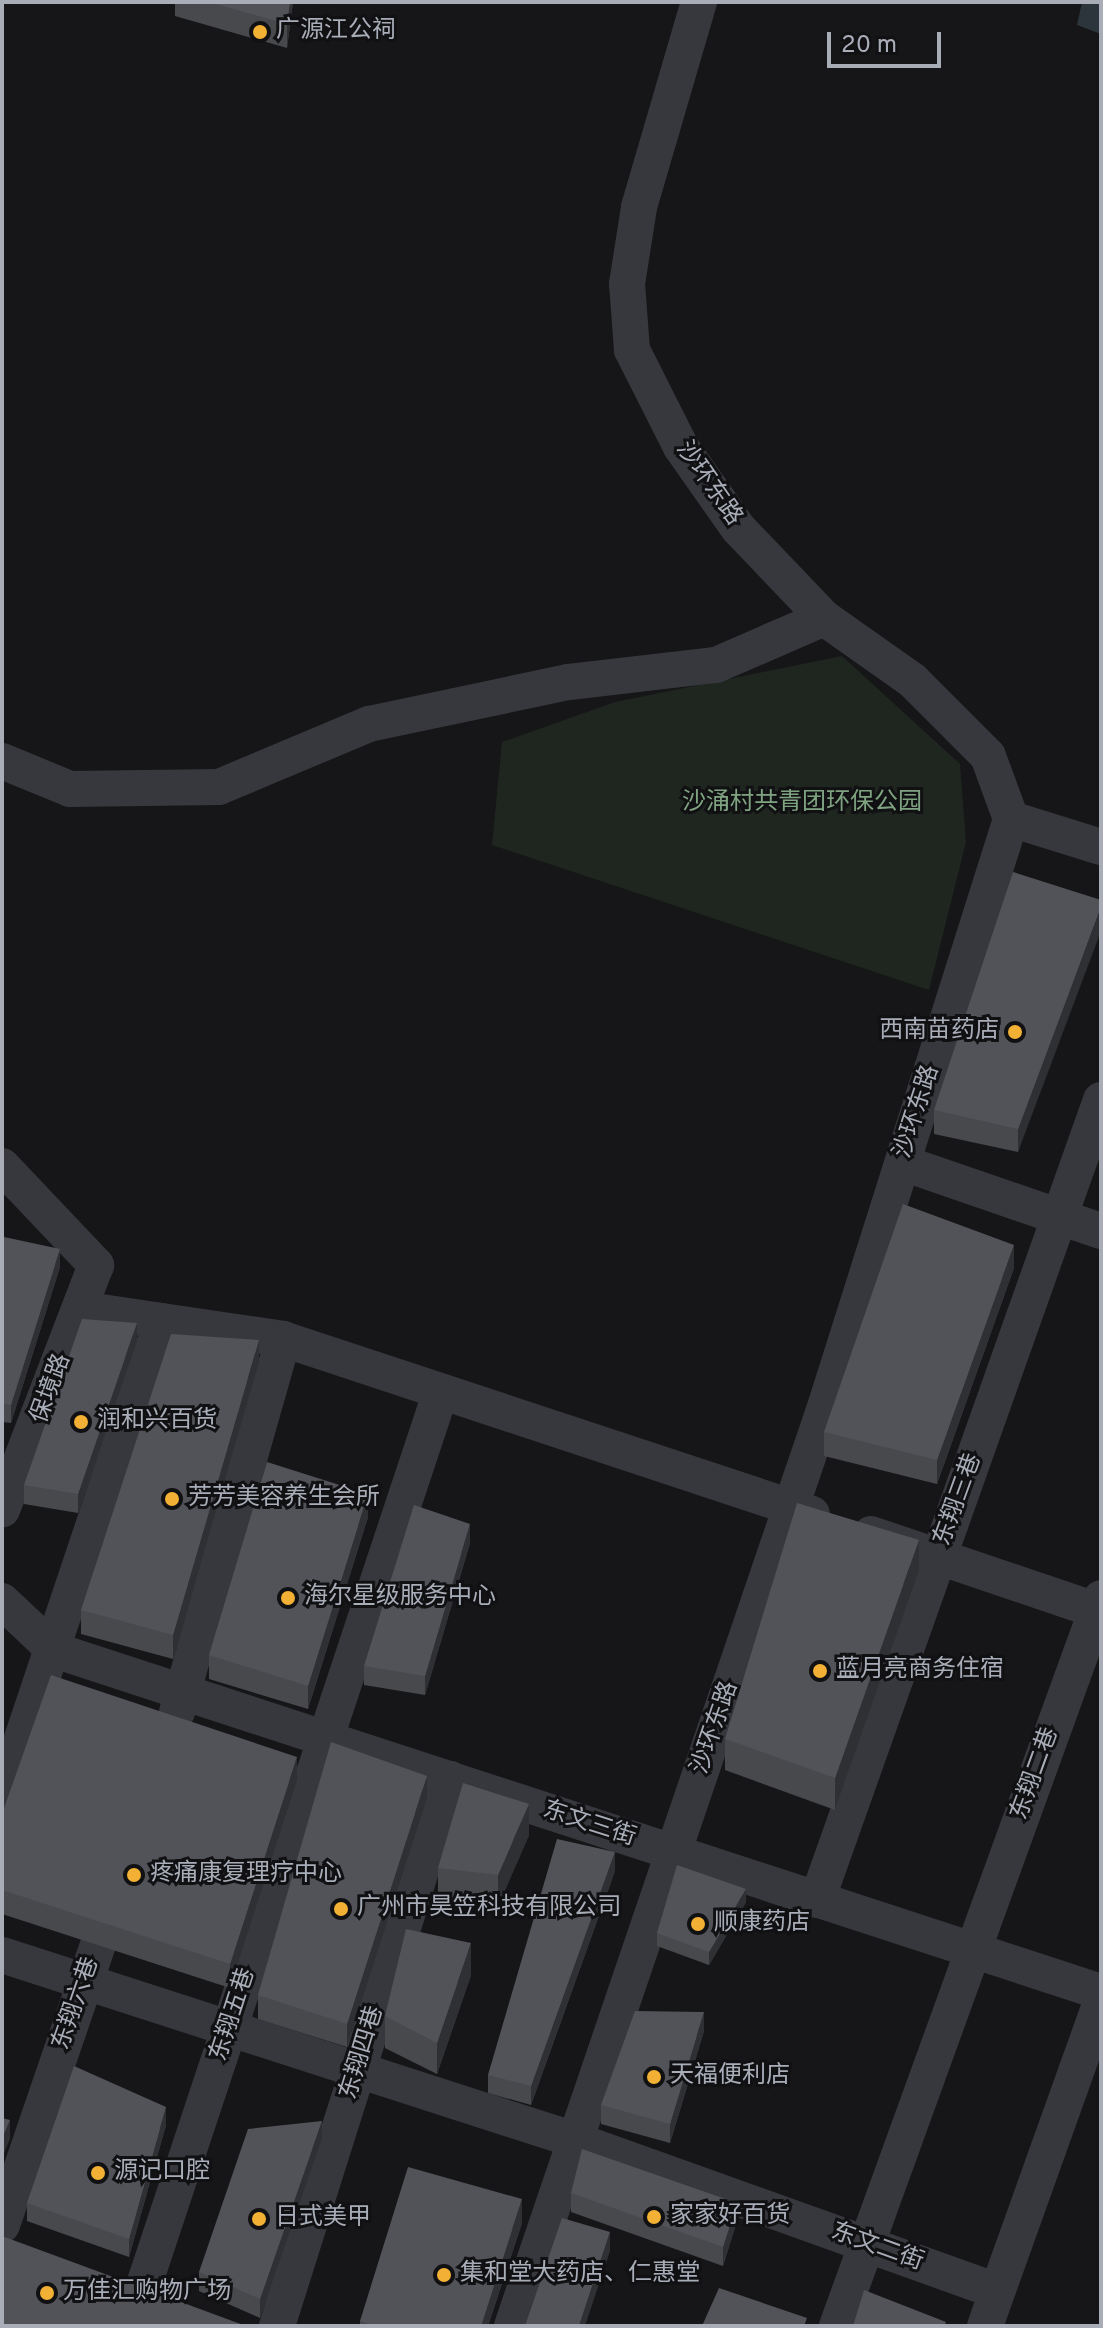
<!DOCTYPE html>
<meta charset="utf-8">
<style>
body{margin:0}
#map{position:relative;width:1103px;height:2328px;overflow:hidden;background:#161618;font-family:Overpass,"Noto Sans SC",sans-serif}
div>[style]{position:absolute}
.green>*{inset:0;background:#1e261f}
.water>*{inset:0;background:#2c353c}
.minor>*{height:36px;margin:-18px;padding:0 18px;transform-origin:18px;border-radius:18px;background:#37383d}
.wall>*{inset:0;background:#47494d}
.shaded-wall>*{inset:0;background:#2f3033}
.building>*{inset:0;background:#525359}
.dots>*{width:22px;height:22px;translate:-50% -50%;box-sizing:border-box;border:4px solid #111113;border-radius:50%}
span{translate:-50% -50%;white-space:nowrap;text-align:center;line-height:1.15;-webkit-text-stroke:6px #111113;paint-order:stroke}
.poi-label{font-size:24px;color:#a8adb8}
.left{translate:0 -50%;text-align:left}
.right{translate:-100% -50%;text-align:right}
.street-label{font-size:24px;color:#a8adb8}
.park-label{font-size:24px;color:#7fa381}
.frame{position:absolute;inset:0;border:4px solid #a8adb8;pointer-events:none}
.scale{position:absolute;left:827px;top:32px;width:114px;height:36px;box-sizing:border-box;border:4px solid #a8adb8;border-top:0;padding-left:10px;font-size:24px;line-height:28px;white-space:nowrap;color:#a8adb8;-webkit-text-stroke:6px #111113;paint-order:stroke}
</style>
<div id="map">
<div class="green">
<div style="clip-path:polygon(842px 656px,960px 764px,966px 842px,929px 990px,492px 845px,502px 742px,615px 702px)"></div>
</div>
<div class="water">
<div style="clip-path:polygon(1082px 2px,1101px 2px,1101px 34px,1077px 25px)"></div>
</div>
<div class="minor">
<div style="left:2px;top:761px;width:74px;rotate:22.4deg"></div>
<div style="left:70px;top:789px;width:149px;rotate:-0.8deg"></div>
<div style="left:219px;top:787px;width:163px;rotate:-22.8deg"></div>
<div style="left:369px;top:724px;width:204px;rotate:-11.9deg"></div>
<div style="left:569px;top:682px;width:148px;rotate:-6.6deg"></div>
<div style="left:716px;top:665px;width:118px;rotate:-23.5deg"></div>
<div style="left:1011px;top:819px;width:94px;rotate:17.3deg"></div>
<div style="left:903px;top:1163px;width:209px;rotate:19deg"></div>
<div style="left:2px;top:1166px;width:137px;rotate:46.5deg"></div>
<div style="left:96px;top:1265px;width:262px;rotate:111deg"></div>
<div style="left:81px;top:1309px;width:204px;rotate:8.4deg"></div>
<div style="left:283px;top:1339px;width:557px;rotate:18.3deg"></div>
<div style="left:871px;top:1534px;width:243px;rotate:18.7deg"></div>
<div style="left:2px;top:1601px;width:71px;rotate:43.3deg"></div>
<div style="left:54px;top:1650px;width:1101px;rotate:18.09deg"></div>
<div style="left:177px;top:1712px;width:388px;rotate:-74.1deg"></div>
<div style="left:2px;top:1798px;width:503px;rotate:-71.46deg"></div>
<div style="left:817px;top:1900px;width:849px;rotate:-70.46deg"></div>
<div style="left:2px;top:1955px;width:602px;rotate:17.89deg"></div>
<div style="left:575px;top:2140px;width:448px;rotate:19.7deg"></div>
<div style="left:2px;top:2225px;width:347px;rotate:-71.1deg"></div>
<div style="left:142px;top:2291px;width:948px;rotate:-71.62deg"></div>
<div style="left:277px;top:2326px;width:574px;rotate:-72.45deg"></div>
<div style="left:512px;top:2326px;width:974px;rotate:-71.19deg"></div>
<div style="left:826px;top:1404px;width:614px;rotate:-72.45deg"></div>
<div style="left:1011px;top:819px;width:67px;rotate:-110.1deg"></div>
<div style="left:988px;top:756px;width:107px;rotate:-135deg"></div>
<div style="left:912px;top:680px;width:108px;rotate:-144.8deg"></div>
<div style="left:824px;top:618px;width:124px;rotate:-133.7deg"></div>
<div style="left:738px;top:528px;width:99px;rotate:-125.1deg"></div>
<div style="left:681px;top:447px;width:109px;rotate:-116.8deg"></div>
<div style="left:632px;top:350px;width:66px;rotate:-94.3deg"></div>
<div style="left:627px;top:284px;width:78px;rotate:-81.1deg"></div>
<div style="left:639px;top:207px;width:214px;rotate:-73.7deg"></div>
<div style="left:837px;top:2326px;width:774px;rotate:-70.07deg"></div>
<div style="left:985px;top:2326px;width:344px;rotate:-70.3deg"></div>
</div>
<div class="wall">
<div style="clip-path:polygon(175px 2px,293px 2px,287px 48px,175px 16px)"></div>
<div style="clip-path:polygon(1101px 900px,1018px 1152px,934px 1134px,934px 1110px)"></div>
<div style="clip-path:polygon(2px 1240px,60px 1267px,11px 1423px,2px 1422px)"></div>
<div style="clip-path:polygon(1014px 1268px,937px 1484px,824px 1456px,824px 1432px)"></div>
<div style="clip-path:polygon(137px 1342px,78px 1513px,24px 1504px,24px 1485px)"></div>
<div style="clip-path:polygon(259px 1363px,173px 1659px,81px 1634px,81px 1610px)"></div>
<div style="clip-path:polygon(368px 1517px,308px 1709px,209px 1679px,209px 1655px)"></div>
<div style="clip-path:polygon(470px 1543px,425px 1695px,364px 1685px,364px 1666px)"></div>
<div style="clip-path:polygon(919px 1571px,835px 1810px,725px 1770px,725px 1739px)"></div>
<div style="clip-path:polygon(297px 1781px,230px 1988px,2px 1914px,2px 1814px)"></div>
<div style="clip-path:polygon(427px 1799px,347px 2047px,258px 2019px,258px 1995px)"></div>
<div style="clip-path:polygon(529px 1835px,498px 1906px,438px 1899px,438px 1868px)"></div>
<div style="clip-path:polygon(615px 1871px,531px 2105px,488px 2093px,488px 2075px)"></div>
<div style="clip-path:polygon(746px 1902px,709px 1965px,657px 1946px,657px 1933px)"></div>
<div style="clip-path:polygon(471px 1975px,437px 2074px,385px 2048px,385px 2016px)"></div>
<div style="clip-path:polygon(704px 2031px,670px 2143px,601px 2124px,601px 2105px)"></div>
<div style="clip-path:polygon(166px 2125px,129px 2257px,27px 2221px,27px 2203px)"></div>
<div style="clip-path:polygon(322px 2139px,260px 2318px,199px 2291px,199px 2272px)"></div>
<div style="clip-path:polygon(571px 2193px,737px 2221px,723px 2266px,571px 2212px)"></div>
<div style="clip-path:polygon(522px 2223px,488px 2326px,360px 2326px,360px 2321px)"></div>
</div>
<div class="shaded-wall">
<div style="clip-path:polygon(290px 2px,293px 2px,287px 48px,287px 24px)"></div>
<div style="clip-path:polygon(1101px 907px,1101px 931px,1018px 1152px,1018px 1129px)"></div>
<div style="clip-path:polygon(1014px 1245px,1014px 1268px,937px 1484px,937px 1460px)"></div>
<div style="clip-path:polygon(60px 1249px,60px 1267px,11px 1423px,11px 1405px)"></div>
<div style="clip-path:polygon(137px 1323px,137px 1342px,78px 1513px,78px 1494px)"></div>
<div style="clip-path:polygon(259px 1340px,259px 1363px,173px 1659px,173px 1635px)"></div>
<div style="clip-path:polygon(368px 1494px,368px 1517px,308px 1709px,308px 1686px)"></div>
<div style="clip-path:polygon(470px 1524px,470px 1543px,425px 1695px,425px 1676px)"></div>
<div style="clip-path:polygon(919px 1540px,919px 1571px,835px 1810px,835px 1778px)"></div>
<div style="clip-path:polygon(297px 1757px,297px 1781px,230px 1988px,230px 1964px)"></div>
<div style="clip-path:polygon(427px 1776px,427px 1799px,347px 2047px,347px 2024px)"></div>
<div style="clip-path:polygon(529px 1804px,529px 1835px,498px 1906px,498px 1875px)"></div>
<div style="clip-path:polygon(615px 1852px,615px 1871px,531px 2105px,531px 2086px)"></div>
<div style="clip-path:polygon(746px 1889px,746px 1902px,709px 1965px,709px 1952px)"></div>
<div style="clip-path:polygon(471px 1943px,471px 1975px,437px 2074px,437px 2043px)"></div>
<div style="clip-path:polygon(704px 2012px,704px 2031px,670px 2143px,670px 2124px)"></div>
<div style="clip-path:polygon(166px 2107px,166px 2125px,129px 2257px,129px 2239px)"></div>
<div style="clip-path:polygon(10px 2120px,10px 2139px,2px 2158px,2px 2139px)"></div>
<div style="clip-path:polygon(322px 2121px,322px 2139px,260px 2318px,260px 2299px)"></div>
<div style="clip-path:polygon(522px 2199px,522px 2223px,488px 2326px,481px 2326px)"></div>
<div style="clip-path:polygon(737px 2203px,737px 2221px,723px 2266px,723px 2247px)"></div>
<div style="clip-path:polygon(610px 2232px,610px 2251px,585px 2326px,579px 2326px)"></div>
</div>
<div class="building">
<div style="clip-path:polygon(209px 2px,290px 2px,287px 24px)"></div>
<div style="clip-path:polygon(1013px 872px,1101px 900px,1101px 907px,1018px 1129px,934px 1110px)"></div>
<div style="clip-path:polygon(903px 1204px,1014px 1245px,937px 1460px,824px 1432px)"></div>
<div style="clip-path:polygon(4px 1237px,60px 1249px,11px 1405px,2px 1403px,2px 1240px)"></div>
<div style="clip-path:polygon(82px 1319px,137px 1323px,78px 1494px,24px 1485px)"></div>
<div style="clip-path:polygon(171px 1334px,259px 1340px,173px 1635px,81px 1610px)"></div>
<div style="clip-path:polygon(267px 1462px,368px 1494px,308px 1686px,209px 1655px)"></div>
<div style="clip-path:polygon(797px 1503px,919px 1540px,835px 1778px,725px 1739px)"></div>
<div style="clip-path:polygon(414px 1505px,470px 1524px,425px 1676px,364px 1666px)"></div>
<div style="clip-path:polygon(51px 1675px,297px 1757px,230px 1964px,2px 1890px,2px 1814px)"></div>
<div style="clip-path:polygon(331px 1742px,427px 1776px,347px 2024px,258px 1995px)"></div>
<div style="clip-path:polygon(463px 1783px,529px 1804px,498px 1875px,438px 1868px)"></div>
<div style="clip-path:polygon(557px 1839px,615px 1852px,531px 2086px,488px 2075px)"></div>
<div style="clip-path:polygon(677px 1865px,746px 1889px,709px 1952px,657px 1933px)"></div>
<div style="clip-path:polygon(406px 1929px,471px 1943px,437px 2043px,385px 2016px)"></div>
<div style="clip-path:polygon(635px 2011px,704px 2012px,670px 2124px,601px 2105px)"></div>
<div style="clip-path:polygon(74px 2066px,166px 2107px,129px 2239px,27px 2203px)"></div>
<div style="clip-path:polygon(2px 2118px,10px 2120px,2px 2139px)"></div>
<div style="clip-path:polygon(322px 2121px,260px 2299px,199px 2272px,248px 2129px)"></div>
<div style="clip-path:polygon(582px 2149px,737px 2203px,723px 2247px,571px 2193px)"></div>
<div style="clip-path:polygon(408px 2167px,522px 2199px,481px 2326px,375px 2326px,360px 2321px)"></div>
<div style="clip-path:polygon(562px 2218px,610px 2232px,579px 2326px,525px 2326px)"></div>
<div style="clip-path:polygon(2px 2236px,246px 2326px,2px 2326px)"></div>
<div style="clip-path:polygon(719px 2288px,807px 2318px,804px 2326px,702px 2326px)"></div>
<div style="clip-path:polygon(864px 2290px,946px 2322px,944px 2326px,853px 2326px)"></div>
</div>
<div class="dots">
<div style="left:260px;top:32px;background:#f2b134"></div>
<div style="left:1015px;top:1032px;background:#f2b134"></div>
<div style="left:81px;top:1422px;background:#f2b134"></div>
<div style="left:172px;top:1499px;background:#f2b134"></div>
<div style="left:288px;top:1598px;background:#f2b134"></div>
<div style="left:820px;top:1671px;background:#f2b134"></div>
<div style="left:134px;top:1875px;background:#f2b134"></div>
<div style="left:341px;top:1909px;background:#f2b134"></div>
<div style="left:698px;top:1924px;background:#f2b134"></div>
<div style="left:654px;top:2077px;background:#f2b134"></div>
<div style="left:98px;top:2173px;background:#f2b134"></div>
<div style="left:654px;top:2217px;background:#f2b134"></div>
<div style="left:259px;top:2219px;background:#f2b134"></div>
<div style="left:444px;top:2275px;background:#f2b134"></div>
<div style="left:47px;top:2293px;background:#f2b134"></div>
</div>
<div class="poi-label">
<span class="left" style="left:276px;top:32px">广源江公祠</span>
<span class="right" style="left:999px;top:1032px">西南苗药店</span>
<span class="left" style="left:97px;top:1422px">润和兴百货</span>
<span class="left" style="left:188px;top:1499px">芳芳美容养生会所</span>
<span class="left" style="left:304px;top:1598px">海尔星级服务中心</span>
<span class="left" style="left:836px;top:1671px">蓝月亮商务住宿</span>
<span class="left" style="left:150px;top:1875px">疼痛康复理疗中心</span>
<span class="left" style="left:357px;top:1909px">广州市昊笠科技有限公司</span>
<span class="left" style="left:714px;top:1924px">顺康药店</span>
<span class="left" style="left:670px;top:2077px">天福便利店</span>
<span class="left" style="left:114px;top:2173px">源记口腔</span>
<span class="left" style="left:670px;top:2217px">家家好百货</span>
<span class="left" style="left:275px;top:2219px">日式美甲</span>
<span class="left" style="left:460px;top:2275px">集和堂大药店、仁惠堂</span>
<span class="left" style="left:63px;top:2293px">万佳汇购物广场</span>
</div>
<div class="street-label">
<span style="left:708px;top:484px;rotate:55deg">沙环东路</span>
<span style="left:918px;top:1112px;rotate:-72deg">沙环东路</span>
<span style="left:52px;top:1389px;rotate:-70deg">保境路</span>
<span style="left:959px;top:1500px;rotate:-70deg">东翔三巷</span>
<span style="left:716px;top:1728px;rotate:-71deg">沙环东路</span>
<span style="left:1036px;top:1774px;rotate:-70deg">东翔二巷</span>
<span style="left:589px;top:1825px;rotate:18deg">东文三街</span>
<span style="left:77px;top:2004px;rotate:-71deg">东翔六巷</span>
<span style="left:234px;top:2015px;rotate:-72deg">东翔五巷</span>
<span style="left:363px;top:2053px;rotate:-73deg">东翔四巷</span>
<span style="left:877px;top:2248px;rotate:20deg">东文二街</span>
</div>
<div class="park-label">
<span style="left:802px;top:804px">沙涌村共青团环保公园</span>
</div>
<div class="frame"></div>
<div class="scale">20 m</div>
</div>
